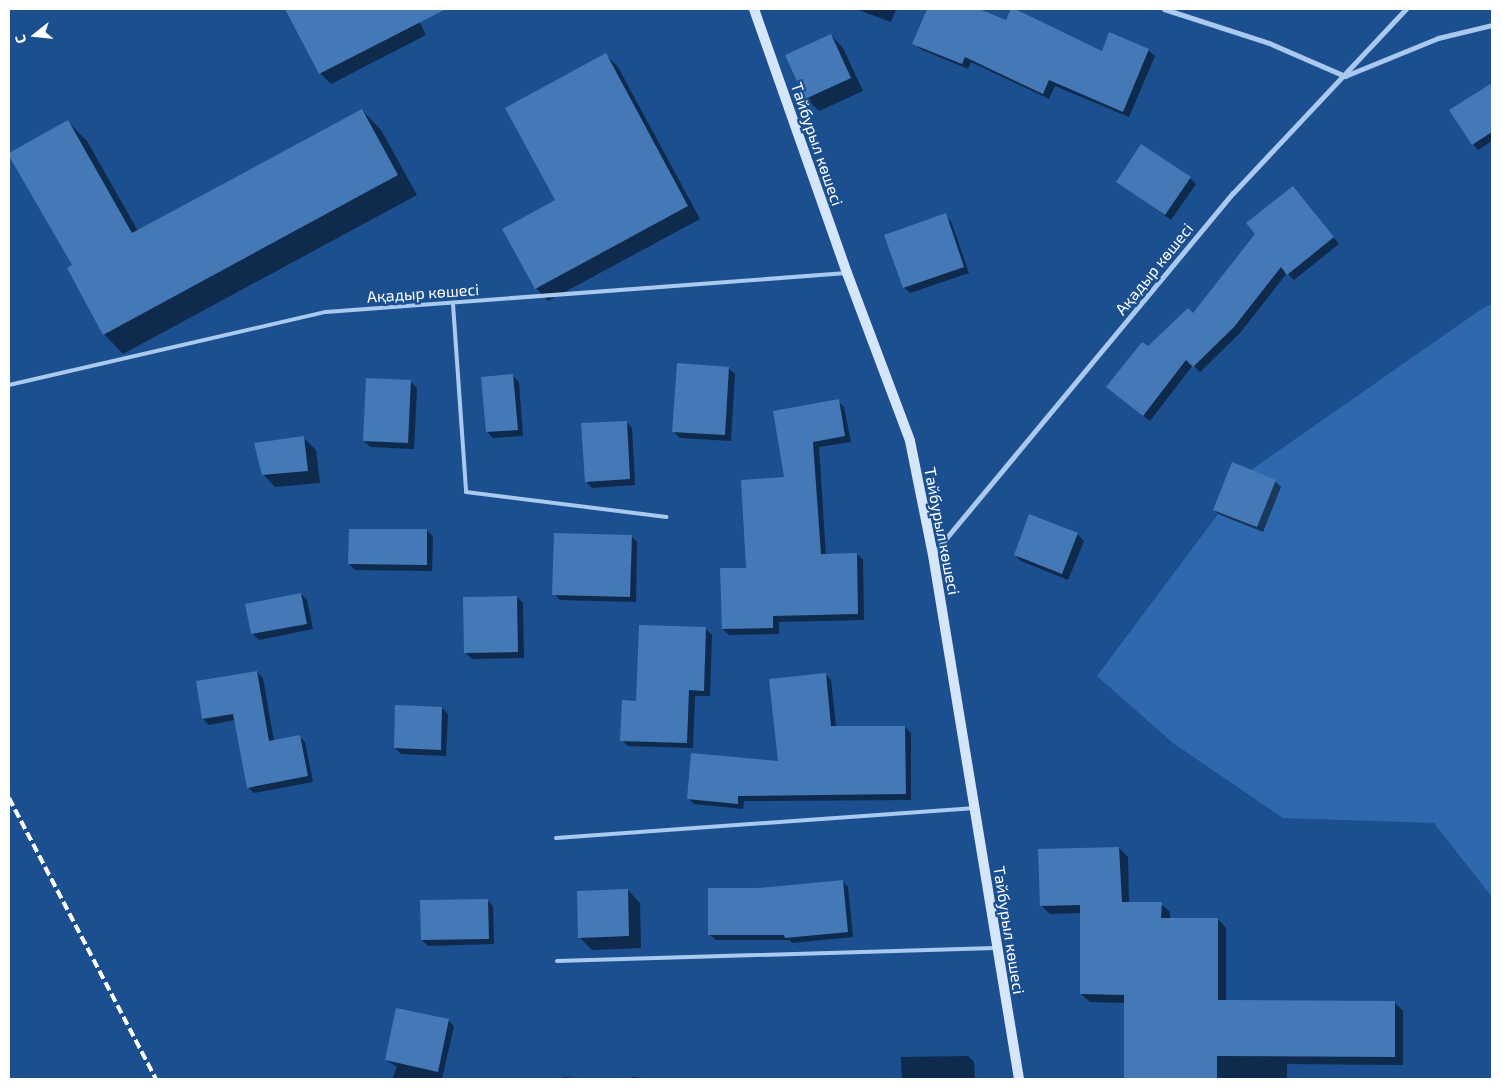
<!DOCTYPE html>
<meta charset="utf-8">
<style>
body{margin:0}
#map{position:relative;width:1501px;height:1088px;overflow:hidden;background:#1b4f8f;font-family:"Exo 2",sans-serif}
div>[style]{position:absolute}
.green>*{inset:0;background:#2e69ad}
.shadow>*{inset:0;background:#0007}
.building>*{inset:0;background:#4478b7}
.lane>*{height:4px;margin:-2px;padding:0 2px;transform-origin:2px;border-radius:2px;background:#a9c9ee}
.street>*{height:5px;margin:-2.5px;padding:0 2.5px;transform-origin:2.5px;border-radius:2.5px;background:#a9c9ee}
.secondary>*{height:10px;margin:-5px;padding:0 5px;transform-origin:5px;border-radius:5px;background:#d6e6fa}
.rail>*{height:4px;margin-top:-2px;transform-origin:0;background:repeating-linear-gradient(90deg,#fff 0 9px,transparent 0 13px)}
span{translate:-50% -50%;white-space:nowrap;text-align:center;line-height:1.15;-webkit-text-stroke:4.5px #1b4f8f;paint-order:stroke}
.street-label{font-size:16px;color:#fff}
.frame{position:absolute;inset:0;border:10px solid #fff;pointer-events:none}
.north{position:absolute;left:10px;top:10px;width:50px;height:50px;-webkit-text-stroke:4px #1b4f8f;paint-order:stroke;rotate:254deg;font-size:14px;font-weight:700;line-height:20px;text-align:center;color:#fff}
.north::after{content:'';display:block;margin:auto;width:18px;height:22px;background:#fff;clip-path:polygon(50% 0,100% 100%,50% 72%,0 100%)}
</style>
<div id="map">
<div class="green">
<div style="clip-path:polygon(1492px 304px,1492px 897px,1434px 823px,1283px 818px,1173px 743px,1097px 676px,1251px 470px,1483px 308px)"></div>
</div>
<div class="shadow">
<div style="clip-path:polygon(287px 9px,413px 9px,426px 35px,331px 84px,320px 73px)"></div>
<div style="clip-path:polygon(856px 9px,896px 9px,891px 22px)"></div>
<div style="clip-path:polygon(928px 9px,976px 9px,1007px 22px,1013px 9px,1102px 52px,1110px 34px,1149px 51px,1155px 56px,1129px 117px,1055px 86px,1049px 99px,971px 62px,968px 69px,920px 49px,914px 43px)"></div>
<div style="clip-path:polygon(831px 35px,843px 48px,863px 91px,819px 111px,806px 98px)"></div>
<div style="clip-path:polygon(606px 55px,618px 67px,700px 219px,548px 301px,536px 288px,557px 200px)"></div>
<div style="clip-path:polygon(1491px 95px,1492px 141px,1478px 150px,1473px 144px)"></div>
<div style="clip-path:polygon(362px 110px,381px 130px,417px 195px,123px 354px,104px 334px,74px 266px,67px 121px,87px 141px,138px 231px)"></div>
<div style="clip-path:polygon(1190px 178px,1196px 184px,1171px 220px,1118px 182px)"></div>
<div style="clip-path:polygon(1299px 193px,1339px 244px,1294px 280px,1287px 273px,1240px 333px,1200px 372px,1193px 365px,1150px 421px,1114px 393px,1108px 387px,1148px 348px,1193px 315px)"></div>
<div style="clip-path:polygon(945px 215px,951px 221px,969px 273px,910px 293px,904px 287px)"></div>
<div style="clip-path:polygon(728px 368px,735px 374px,731px 441px,680px 438px,674px 432px)"></div>
<div style="clip-path:polygon(513px 376px,519px 382px,523px 436px,493px 438px,487px 432px)"></div>
<div style="clip-path:polygon(411px 382px,417px 388px,414px 449px,370px 447px,364px 441px)"></div>
<div style="clip-path:polygon(838px 401px,844px 407px,851px 442px,819px 447px,826px 555px,857px 554px,863px 560px,864px 620px,779px 622px,779px 634px,729px 635px,723px 629px,786px 478px)"></div>
<div style="clip-path:polygon(626px 422px,632px 428px,635px 485px,592px 488px,586px 481px)"></div>
<div style="clip-path:polygon(303px 437px,316px 450px,320px 483px,275px 487px,263px 474px)"></div>
<div style="clip-path:polygon(1275px 481px,1281px 487px,1263px 532px,1220px 515px,1214px 509px)"></div>
<div style="clip-path:polygon(1030px 516px,1078px 535px,1084px 541px,1068px 580px,1021px 561px,1015px 555px)"></div>
<div style="clip-path:polygon(426px 530px,433px 536px,432px 571px,355px 570px,349px 564px)"></div>
<div style="clip-path:polygon(631px 536px,637px 542px,636px 602px,560px 600px,554px 594px)"></div>
<div style="clip-path:polygon(301px 594px,307px 600px,313px 629px,259px 640px,253px 634px)"></div>
<div style="clip-path:polygon(517px 597px,523px 603px,524px 658px,472px 659px,466px 653px)"></div>
<div style="clip-path:polygon(706px 629px,712px 635px,710px 696px,695px 696px,693px 748px,628px 746px,622px 740px,637px 702px)"></div>
<div style="clip-path:polygon(257px 672px,263px 678px,274px 741px,299px 736px,305px 742px,313px 782px,254px 793px,248px 787px,235px 720px,209px 725px,203px 719px)"></div>
<div style="clip-path:polygon(825px 674px,831px 680px,836px 727px,905px 727px,911px 733px,911px 800px,744px 801px,743px 809px,694px 804px,688px 798px,780px 762px)"></div>
<div style="clip-path:polygon(442px 708px,448px 714px,446px 756px,401px 754px,395px 748px)"></div>
<div style="clip-path:polygon(1119px 848px,1128px 857px,1129px 904px,1161px 904px,1170px 912px,1170px 919px,1218px 919px,1226px 928px,1226px 1001px,1394px 1002px,1403px 1011px,1403px 1065px,1287px 1064px,1287px 1079px,1125px 1079px,1125px 1003px,1090px 1002px,1081px 994px,1082px 913px,1050px 914px,1041px 905px)"></div>
<div style="clip-path:polygon(842px 881px,848px 887px,853px 937px,792px 943px,789px 940px,716px 940px,709px 934px,759px 890px)"></div>
<div style="clip-path:polygon(628px 890px,640px 903px,641px 948px,592px 950px,579px 937px)"></div>
<div style="clip-path:polygon(487px 900px,493px 906px,494px 944px,428px 946px,422px 940px)"></div>
<div style="clip-path:polygon(448px 1020px,454px 1026px,442px 1079px,392px 1079px,397px 1067px,386px 1060px)"></div>
<div style="clip-path:polygon(968px 1056px,974px 1062px,975px 1079px,902px 1079px,901px 1057px)"></div>
<div style="clip-path:polygon(563px 1077px,586px 1079px,563px 1079px)"></div>
<div style="clip-path:polygon(632px 1077px,648px 1079px,632px 1079px)"></div>
</div>
<div class="building">
<div style="clip-path:polygon(285px 9px,446px 9px,319px 74px)"></div>
<div style="clip-path:polygon(927px 9px,979px 9px,1006px 20px,1011px 9px,1015px 9px,1102px 51px,1109px 32px,1149px 49px,1123px 112px,1049px 80px,1043px 94px,965px 57px,962px 64px,912px 44px)"></div>
<div style="clip-path:polygon(831px 34px,851px 78px,805px 99px,785px 55px)"></div>
<div style="clip-path:polygon(606px 53px,688px 206px,535px 289px,502px 229px,555px 200px,505px 108px)"></div>
<div style="clip-path:polygon(1492px 83px,1492px 132px,1472px 145px,1449px 110px)"></div>
<div style="clip-path:polygon(362px 109px,398px 175px,103px 335px,67px 268px,72px 265px,9px 156px,9px 153px,68px 120px,132px 233px)"></div>
<div style="clip-path:polygon(1141px 144px,1191px 177px,1165px 215px,1116px 182px)"></div>
<div style="clip-path:polygon(1293px 186px,1334px 237px,1287px 275px,1281px 267px,1234px 327px,1193px 367px,1186px 360px,1143px 416px,1106px 387px,1142px 342px,1148px 346px,1188px 308px,1193px 313px,1255px 234px,1246px 223px)"></div>
<div style="clip-path:polygon(946px 213px,964px 267px,903px 288px,884px 235px)"></div>
<div style="clip-path:polygon(677px 363px,729px 367px,725px 435px,672px 432px)"></div>
<div style="clip-path:polygon(513px 374px,518px 430px,486px 432px,481px 377px)"></div>
<div style="clip-path:polygon(366px 378px,411px 380px,408px 443px,363px 441px)"></div>
<div style="clip-path:polygon(839px 399px,845px 436px,813px 442px,821px 554px,857px 553px,858px 614px,773px 616px,773px 628px,722px 629px,720px 568px,746px 568px,741px 480px,784px 477px,773px 411px)"></div>
<div style="clip-path:polygon(627px 421px,630px 479px,585px 482px,581px 423px)"></div>
<div style="clip-path:polygon(304px 436px,308px 471px,262px 475px,254px 443px)"></div>
<div style="clip-path:polygon(1232px 462px,1276px 480px,1257px 527px,1213px 510px)"></div>
<div style="clip-path:polygon(1029px 514px,1078px 533px,1062px 574px,1014px 555px)"></div>
<div style="clip-path:polygon(349px 529px,427px 529px,427px 565px,348px 564px)"></div>
<div style="clip-path:polygon(554px 533px,632px 535px,630px 597px,552px 595px)"></div>
<div style="clip-path:polygon(301px 593px,307px 624px,251px 634px,245px 604px)"></div>
<div style="clip-path:polygon(517px 596px,518px 652px,464px 653px,463px 597px)"></div>
<div style="clip-path:polygon(639px 625px,706px 627px,704px 691px,689px 690px,687px 743px,620px 741px,622px 700px,636px 701px)"></div>
<div style="clip-path:polygon(257px 671px,269px 741px,300px 735px,308px 776px,247px 788px,233px 714px,202px 719px,196px 681px)"></div>
<div style="clip-path:polygon(826px 673px,831px 726px,905px 726px,906px 794px,738px 796px,738px 804px,687px 799px,691px 753px,778px 761px,769px 679px)"></div>
<div style="clip-path:polygon(395px 705px,442px 707px,441px 750px,394px 748px)"></div>
<div style="clip-path:polygon(1119px 847px,1122px 902px,1162px 902px,1161px 918px,1218px 918px,1218px 1000px,1395px 1001px,1395px 1057px,1217px 1056px,1217px 1079px,1124px 1079px,1124px 995px,1080px 994px,1080px 905px,1040px 906px,1038px 849px)"></div>
<div style="clip-path:polygon(843px 880px,848px 932px,785px 938px,784px 935px,708px 935px,708px 888px,759px 888px)"></div>
<div style="clip-path:polygon(628px 889px,629px 936px,578px 938px,577px 891px)"></div>
<div style="clip-path:polygon(488px 899px,489px 939px,421px 940px,420px 900px)"></div>
<div style="clip-path:polygon(396px 1008px,449px 1019px,438px 1072px,385px 1060px)"></div>
</div>
<div class="lane">
<div style="left:453px;top:304px;width:188px;rotate:86deg"></div>
<div style="left:466px;top:492px;width:202px;rotate:7.1deg"></div>
<div style="left:9px;top:385px;width:325px;rotate:-13deg"></div>
<div style="left:326px;top:312px;width:522px;rotate:-4.28deg"></div>
<div style="left:556px;top:838px;width:417px;rotate:-4.1deg"></div>
<div style="left:557px;top:961px;width:438px;rotate:-1.7deg"></div>
</div>
<div class="street">
<div style="left:1164px;top:9px;width:110px;rotate:17.9deg"></div>
<div style="left:1269px;top:43px;width:83px;rotate:23.5deg"></div>
<div style="left:1345px;top:76px;width:100px;rotate:-22.2deg"></div>
<div style="left:1438px;top:38px;width:56px;rotate:-13.5deg"></div>
<div style="left:933px;top:554px;width:469px;rotate:-50.3deg"></div>
<div style="left:1233px;top:193px;width:253px;rotate:-46.8deg"></div>
</div>
<div class="secondary">
<div style="left:754px;top:9px;width:280px;rotate:70.6deg"></div>
<div style="left:847px;top:273px;width:179px;rotate:69.4deg"></div>
<div style="left:910px;top:441px;width:116px;rotate:78.6deg"></div>
<div style="left:933px;top:555px;width:531px;rotate:80.68deg"></div>
</div>
<div class="rail">
<div style="left:9px;top:798px;width:317px;rotate:62.4deg"></div>
</div>
<div class="street-label">
<span style="left:817px;top:144px;rotate:71deg">Тайбурыл көшесі</span>
<span style="left:1154px;top:269px;rotate:-51deg">Ақадыр көшесі</span>
<span style="left:423px;top:293px;rotate:-4deg">Ақадыр көшесі</span>
<span style="left:942px;top:531px;rotate:79deg">Тайбурыл көшесі</span>
<span style="left:1009px;top:930px;rotate:81deg">Тайбурыл көшесі</span>
</div>
<div class="frame"></div>
<div class="north">С</div>
</div>
